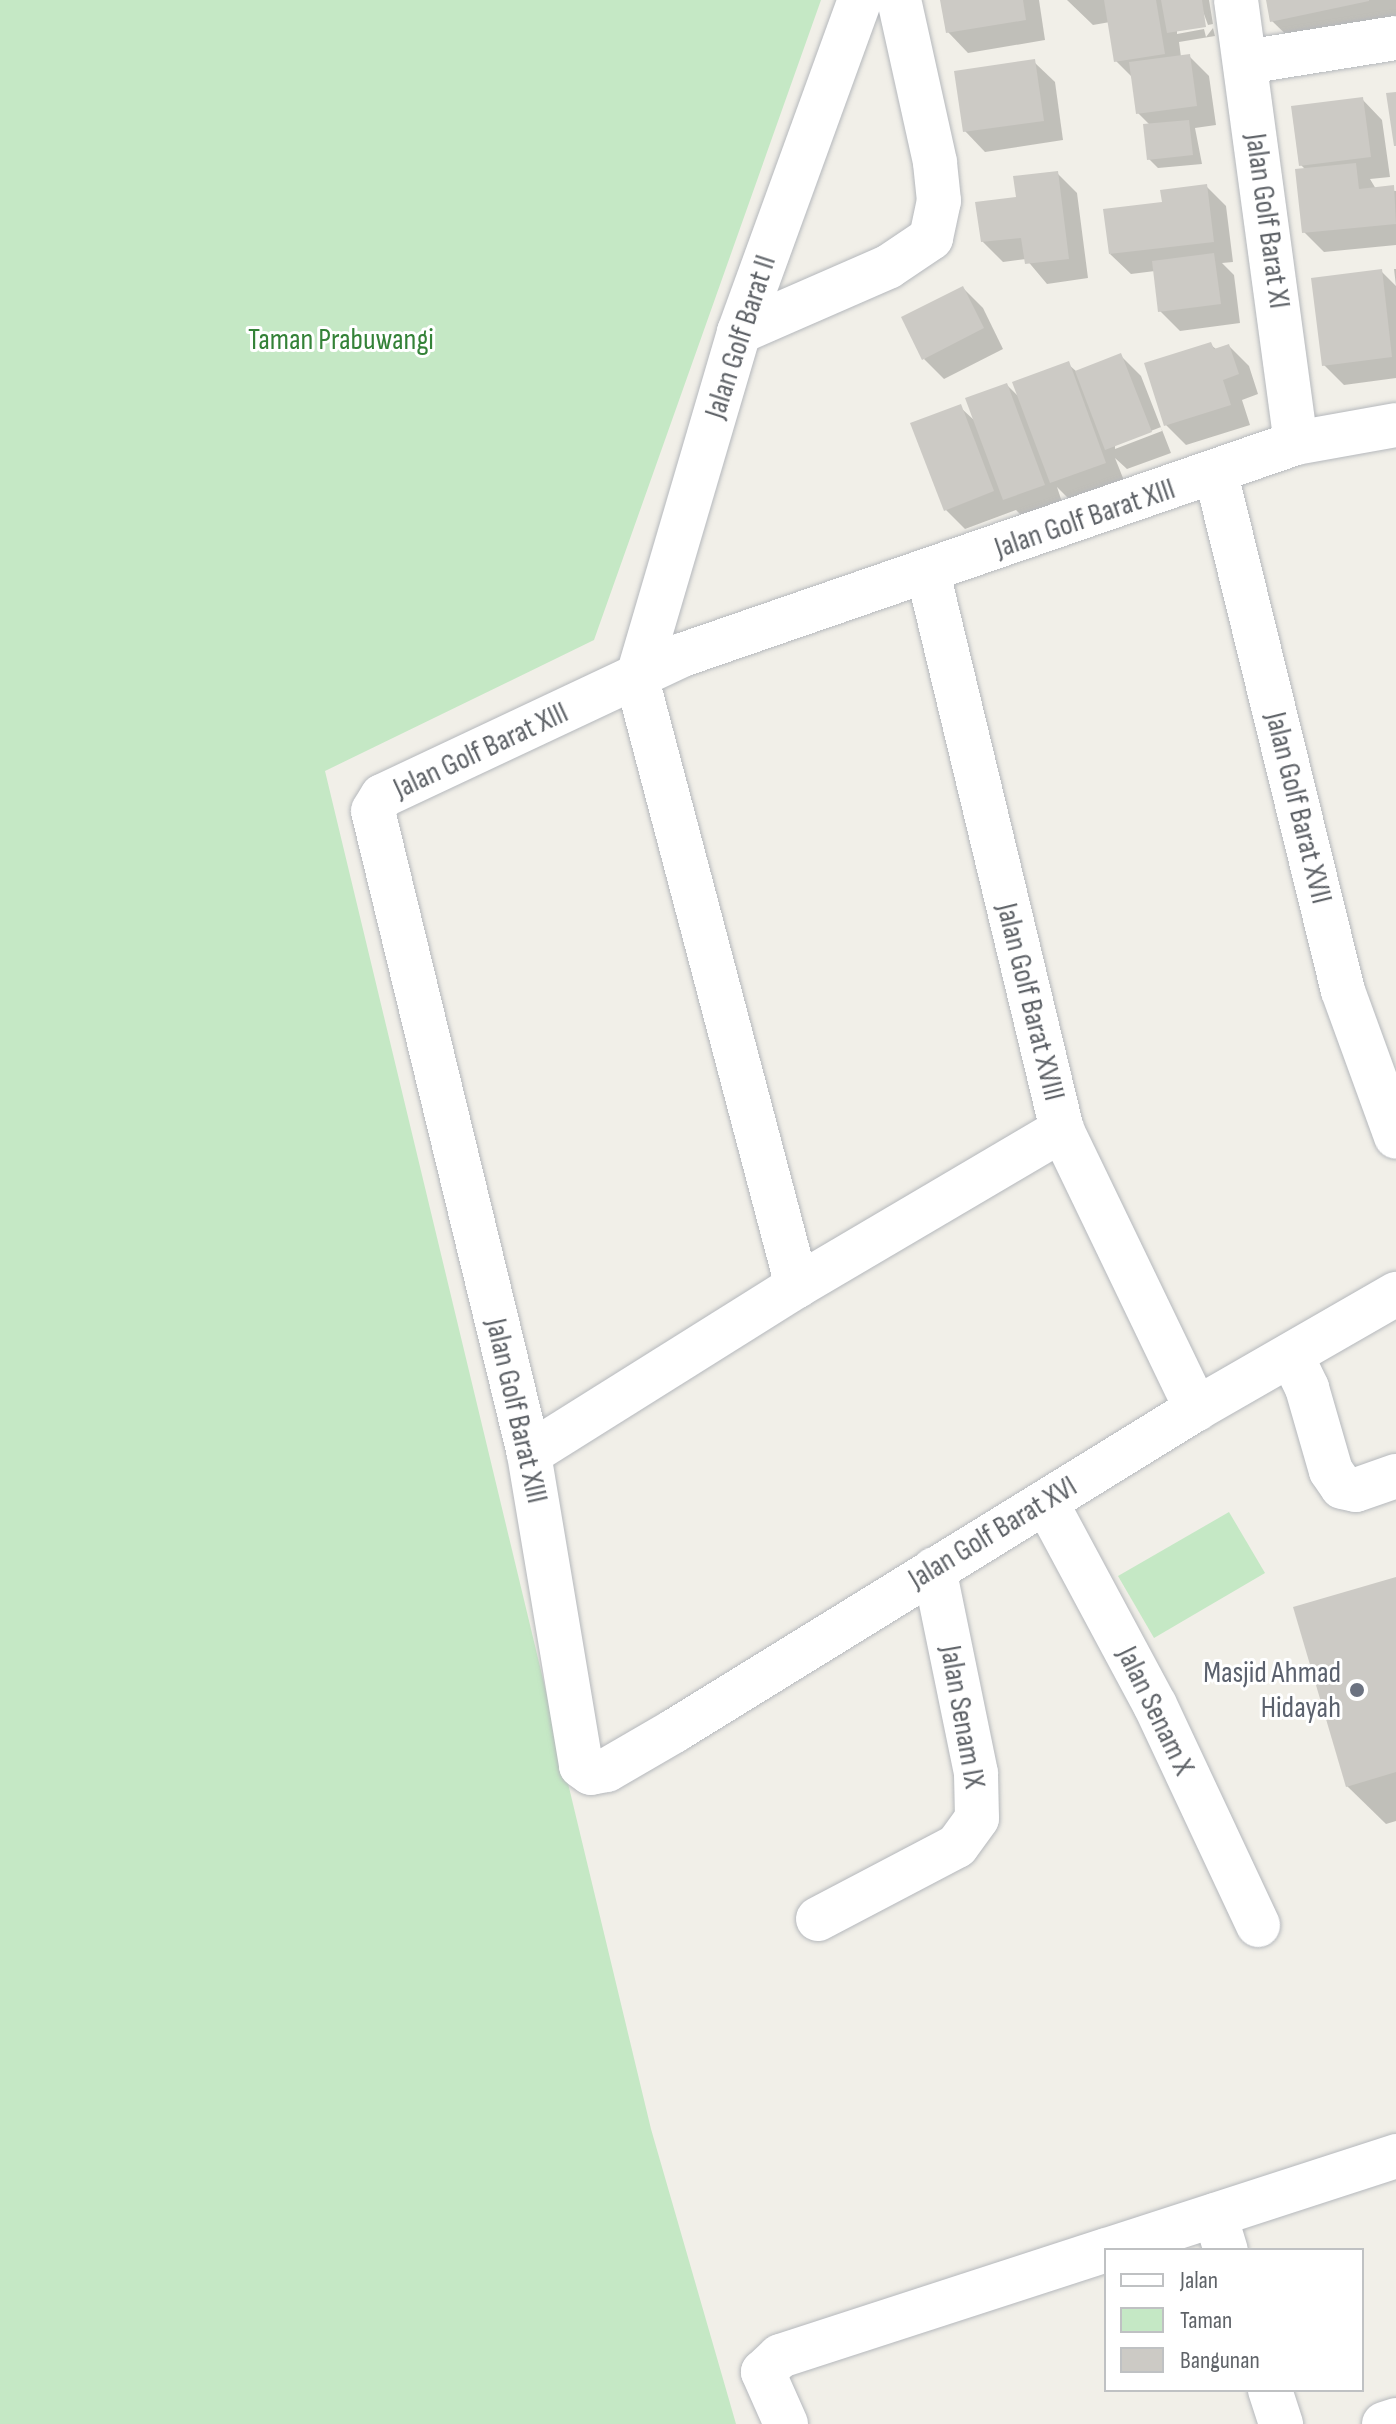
<!DOCTYPE html>
<style>
body{margin:0}
#map{position:relative;width:1396px;height:2424px;overflow:hidden;background:#f1efe8;font-family:"Sofia Sans Condensed",sans-serif}
div>[style]{position:absolute}
.green>*{inset:0;background:#c5e8c5}
.shadow>*{inset:0;background:#0003}
.building>*{inset:0;background:#cccac5}
.roads{filter:drop-shadow(0 0 2px #b5b8bc) drop-shadow(0 0 2px #b5b8bc)}
.minor>*{height:44px;margin:-22px;padding:0 22px;transform-origin:22px;border-radius:22px;background:#fff}
.dots>*{width:22px;height:22px;translate:-50% -50%;box-sizing:border-box;border:4px solid #fff;border-radius:50%}
span{translate:-50% -50%;white-space:nowrap;text-align:center;line-height:1.15;-webkit-text-stroke:6px #fff;paint-order:stroke}
.street-label{font-size:30px;color:#5f6368}
.park-label{font-size:30px;color:#348238}
.worship-label{font-size:30px;color:#5b616d}
.right{translate:-100% -50%;text-align:right}
.legend{position:absolute;left:1104px;top:2248px;width:260px;height:144px;box-sizing:border-box;background:#fff;border:2px solid #bfc1c3;margin:0;padding:10px 14px;list-style:none;font-size:24px;color:#5f6368}
.legend li{display:flex;align-items:center;gap:16px;height:40px}
.legend b{width:40px;border:2px solid #bfc1c3}
</style>
<div id="map">
<div class="green">
<div style="clip-path:polygon(0 0,821px 0,594px 640px,325px 771px,651px 2129px,736px 2424px,0 2424px)"></div>
<div style="clip-path:polygon(1229px 1512px,1265px 1573px,1154px 1638px,1118px 1576px)"></div>
</div>
<div class="shadow">
<div style="clip-path:polygon(942px 0,1039px 0,1045px 40px,968px 53px,948px 32px)"></div>
<div style="clip-path:polygon(1067px 0,1209px 0,1213px 24px,1208px 25px,1201px 6px,1177px 29px,1177px 34px,1204px 29px,1206px 37px,1213px 28px,1215px 36px,1179px 42px,1181px 57px,1189px 56px,1209px 76px,1216px 125px,1195px 128px,1202px 164px,1158px 168px,1149px 159px,1151px 126px,1138px 113px,1133px 78px,1116px 61px,1110px 22px,1093px 25px)"></div>
<div style="clip-path:polygon(1268px 0,1396px 0,1396px 31px,1302px 50px,1272px 21px)"></div>
<div style="clip-path:polygon(1034px 62px,1055px 82px,1063px 140px,985px 152px,965px 131px)"></div>
<div style="clip-path:polygon(1362px 99px,1382px 120px,1390px 177px,1370px 179px,1376px 189px,1396px 191px,1396px 245px,1324px 252px,1304px 232px,1306px 170px,1301px 165px)"></div>
<div style="clip-path:polygon(1057px 173px,1077px 193px,1088px 278px,1047px 284px,1026px 259px,1003px 262px,982px 241px)"></div>
<div style="clip-path:polygon(1206px 186px,1226px 206px,1233px 262px,1222px 263px,1234px 275px,1240px 323px,1180px 331px,1160px 311px,1155px 271px,1131px 274px,1110px 254px,1164px 204px)"></div>
<div style="clip-path:polygon(1394px 269px,1396px 269px,1396px 378px,1344px 385px,1324px 365px,1381px 271px,1396px 286px)"></div>
<div style="clip-path:polygon(963px 288px,983px 308px,1003px 349px,944px 379px,924px 359px)"></div>
<div style="clip-path:polygon(1210px 344px,1217px 350px,1229px 346px,1249px 366px,1258px 394px,1242px 400px,1250px 425px,1186px 445px,1166px 425px)"></div>
<div style="clip-path:polygon(evenodd,1121px 356px,1141px 376px,1171px 453px,1127px 469px,1115px 458px,1125px 483px,1072px 502px,1057px 487px,1063px 505px,1025px 519px,1016px 510px,965px 529px,945px 509px,960px 407px,976px 422px,1007px 385px,1021px 399px,1068px 364px,1077px 372px,1121px 356px,1161px 427px,1162px 431px,1115px 449px,1115px 445px,1161px 427px)"></div>
<div style="clip-path:polygon(1396px 1579px,1396px 1821px,1386px 1824px,1347px 1786px)"></div>
</div>
<div class="building">
<div style="clip-path:polygon(940px 0,1023px 0,1026px 20px,946px 33px)"></div>
<div style="clip-path:polygon(1104px 0,1156px 0,1165px 54px,1114px 62px)"></div>
<div style="clip-path:polygon(1161px 0,1202px 0,1206px 27px,1167px 33px)"></div>
<div style="clip-path:polygon(1266px 0,1369px 0,1369px 1px,1270px 22px)"></div>
<div style="clip-path:polygon(1190px 54px,1197px 106px,1136px 114px,1129px 62px)"></div>
<div style="clip-path:polygon(1035px 59px,1044px 121px,963px 132px,954px 71px)"></div>
<div style="clip-path:polygon(1396px 92px,1396px 146px,1394px 146px,1386px 93px)"></div>
<div style="clip-path:polygon(1363px 97px,1371px 157px,1299px 166px,1291px 106px)"></div>
<div style="clip-path:polygon(1189px 120px,1193px 155px,1147px 160px,1143px 124px)"></div>
<div style="clip-path:polygon(1356px 163px,1359px 189px,1394px 185px,1396px 224px,1302px 233px,1295px 169px)"></div>
<div style="clip-path:polygon(1058px 171px,1069px 259px,1025px 264px,1021px 238px,981px 242px,975px 202px,1016px 197px,1013px 176px)"></div>
<div style="clip-path:polygon(1207px 184px,1214px 242px,1109px 254px,1103px 209px,1162px 202px,1160px 190px)"></div>
<div style="clip-path:polygon(1214px 253px,1221px 304px,1158px 312px,1152px 261px)"></div>
<div style="clip-path:polygon(1382px 269px,1392px 357px,1322px 366px,1311px 278px)"></div>
<div style="clip-path:polygon(963px 286px,984px 328px,922px 360px,901px 317px)"></div>
<div style="clip-path:polygon(1211px 342px,1214px 349px,1229px 344px,1239px 374px,1223px 380px,1231px 405px,1164px 426px,1144px 363px)"></div>
<div style="clip-path:polygon(1121px 353px,1152px 432px,1105px 450px,1075px 371px)"></div>
<div style="clip-path:polygon(1069px 361px,1106px 463px,1050px 483px,1012px 382px)"></div>
<div style="clip-path:polygon(1007px 383px,1045px 485px,1003px 500px,965px 398px)"></div>
<div style="clip-path:polygon(961px 404px,994px 491px,944px 511px,910px 423px)"></div>
<div style="clip-path:polygon(1396px 1577px,1396px 1772px,1346px 1787px,1293px 1607px)"></div>
</div>
<div class="roads">
<div class="minor">
<div style="left:1236px;top:0;width:447px;rotate:82.3deg"></div>
<div style="left:1246px;top:62px;width:152px;rotate:-9.1deg"></div>
<div style="left:739px;top:332px;width:163px;rotate:-23.6deg"></div>
<div style="left:888px;top:267px;width:52px;rotate:-34deg"></div>
<div style="left:931px;top:238px;width:38px;rotate:-78deg"></div>
<div style="left:939px;top:201px;width:39px;rotate:-96deg"></div>
<div style="left:935px;top:162px;width:166px;rotate:-102.5deg"></div>
<div style="left:1396px;top:425px;width:102px;rotate:169.8deg"></div>
<div style="left:1296px;top:443px;width:650px;rotate:160.95deg"></div>
<div style="left:682px;top:655px;width:331px;rotate:154.8deg"></div>
<div style="left:382px;top:796px;width:17px;rotate:121deg"></div>
<div style="left:373px;top:811px;width:662px;rotate:76.36deg"></div>
<div style="left:529px;top:1454px;width:316px;rotate:80.5deg"></div>
<div style="left:581px;top:1766px;width:12px;rotate:35deg"></div>
<div style="left:591px;top:1773px;width:16px;rotate:-11deg"></div>
<div style="left:607px;top:1770px;width:78px;rotate:-30.2deg"></div>
<div style="left:674px;top:1731px;width:613px;rotate:-31.67deg"></div>
<div style="left:1196px;top:1409px;width:231px;rotate:-29.9deg"></div>
<div style="left:1216px;top:474px;width:532px;rotate:76.2deg"></div>
<div style="left:1343px;top:991px;width:155px;rotate:70deg"></div>
<div style="left:928px;top:573px;width:573px;rotate:76.47deg"></div>
<div style="left:1062px;top:1130px;width:310px;rotate:64.3deg"></div>
<div style="left:797px;top:1286px;width:628px;rotate:-104.77deg"></div>
<div style="left:637px;top:679px;width:362px;rotate:-73.6deg"></div>
<div style="left:739px;top:332px;width:353px;rotate:-70deg"></div>
<div style="left:1291px;top:1355px;width:37px;rotate:64deg"></div>
<div style="left:1307px;top:1388px;width:86px;rotate:73.9deg"></div>
<div style="left:1331px;top:1471px;width:19px;rotate:55deg"></div>
<div style="left:1342px;top:1487px;width:14px;rotate:12deg"></div>
<div style="left:1356px;top:1490px;width:42px;rotate:-19.3deg"></div>
<div style="left:529px;top:1454px;width:316px;rotate:-32.1deg"></div>
<div style="left:797px;top:1286px;width:308px;rotate:-30.5deg"></div>
<div style="left:1046px;top:1502px;width:230px;rotate:61.8deg"></div>
<div style="left:1155px;top:1705px;width:243px;rotate:64.9deg"></div>
<div style="left:818px;top:1919px;width:157px;rotate:-27.7deg"></div>
<div style="left:957px;top:1846px;width:34px;rotate:-54deg"></div>
<div style="left:977px;top:1818px;width:45px;rotate:-91.3deg"></div>
<div style="left:976px;top:1773px;width:208px;rotate:-101.6deg"></div>
<div style="left:1215px;top:2215px;width:37px;rotate:73deg"></div>
<div style="left:1107px;top:2250px;width:304px;rotate:-18deg"></div>
<div style="left:1270px;top:2390px;width:36px;rotate:72deg"></div>
<div style="left:786px;top:2424px;width:57px;rotate:-113.9deg"></div>
<div style="left:763px;top:2372px;width:23px;rotate:-43deg"></div>
<div style="left:780px;top:2356px;width:343px;rotate:-18deg"></div>
<div style="left:1384px;top:2424px;width:13px;rotate:-18deg"></div>
</div>
</div>
<div class="dots">
<div style="left:1357px;top:1690px;background:#6b7280"></div>
</div>
<div class="street-label">
<span style="left:1267px;top:221px;rotate:82deg">Jalan Golf Barat XI</span>
<span style="left:741px;top:337px;rotate:-72deg">Jalan Golf Barat II</span>
<span style="left:1085px;top:519px;rotate:-19deg">Jalan Golf Barat XIII</span>
<span style="left:481px;top:751px;rotate:-25deg">Jalan Golf Barat XIII</span>
<span style="left:1298px;top:808px;rotate:76deg">Jalan Golf Barat XVII</span>
<span style="left:1030px;top:1002px;rotate:76deg">Jalan Golf Barat XVIII</span>
<span style="left:516px;top:1411px;rotate:77deg">Jalan Golf Barat XIII</span>
<span style="left:993px;top:1533px;rotate:-31deg">Jalan Golf Barat XVI</span>
<span style="left:1155px;top:1711px;rotate:64deg">Jalan Senam X</span>
<span style="left:962px;top:1717px;rotate:80deg">Jalan Senam IX</span>
</div>
<div class="park-label">
<span style="left:341px;top:340px">Taman Prabuwangi</span>
</div>
<div class="worship-label">
<span class="right" style="left:1341px;top:1690px">Masjid Ahmad<br>Hidayah</span>
</div>
<ul class="legend">
<li><b style="height:10px;background:#fff"></b>Jalan</li>
<li><b style="height:22px;background:#c5e8c5"></b>Taman</li>
<li><b style="height:22px;background:#cccac5"></b>Bangunan</li>
</ul>
</div>
